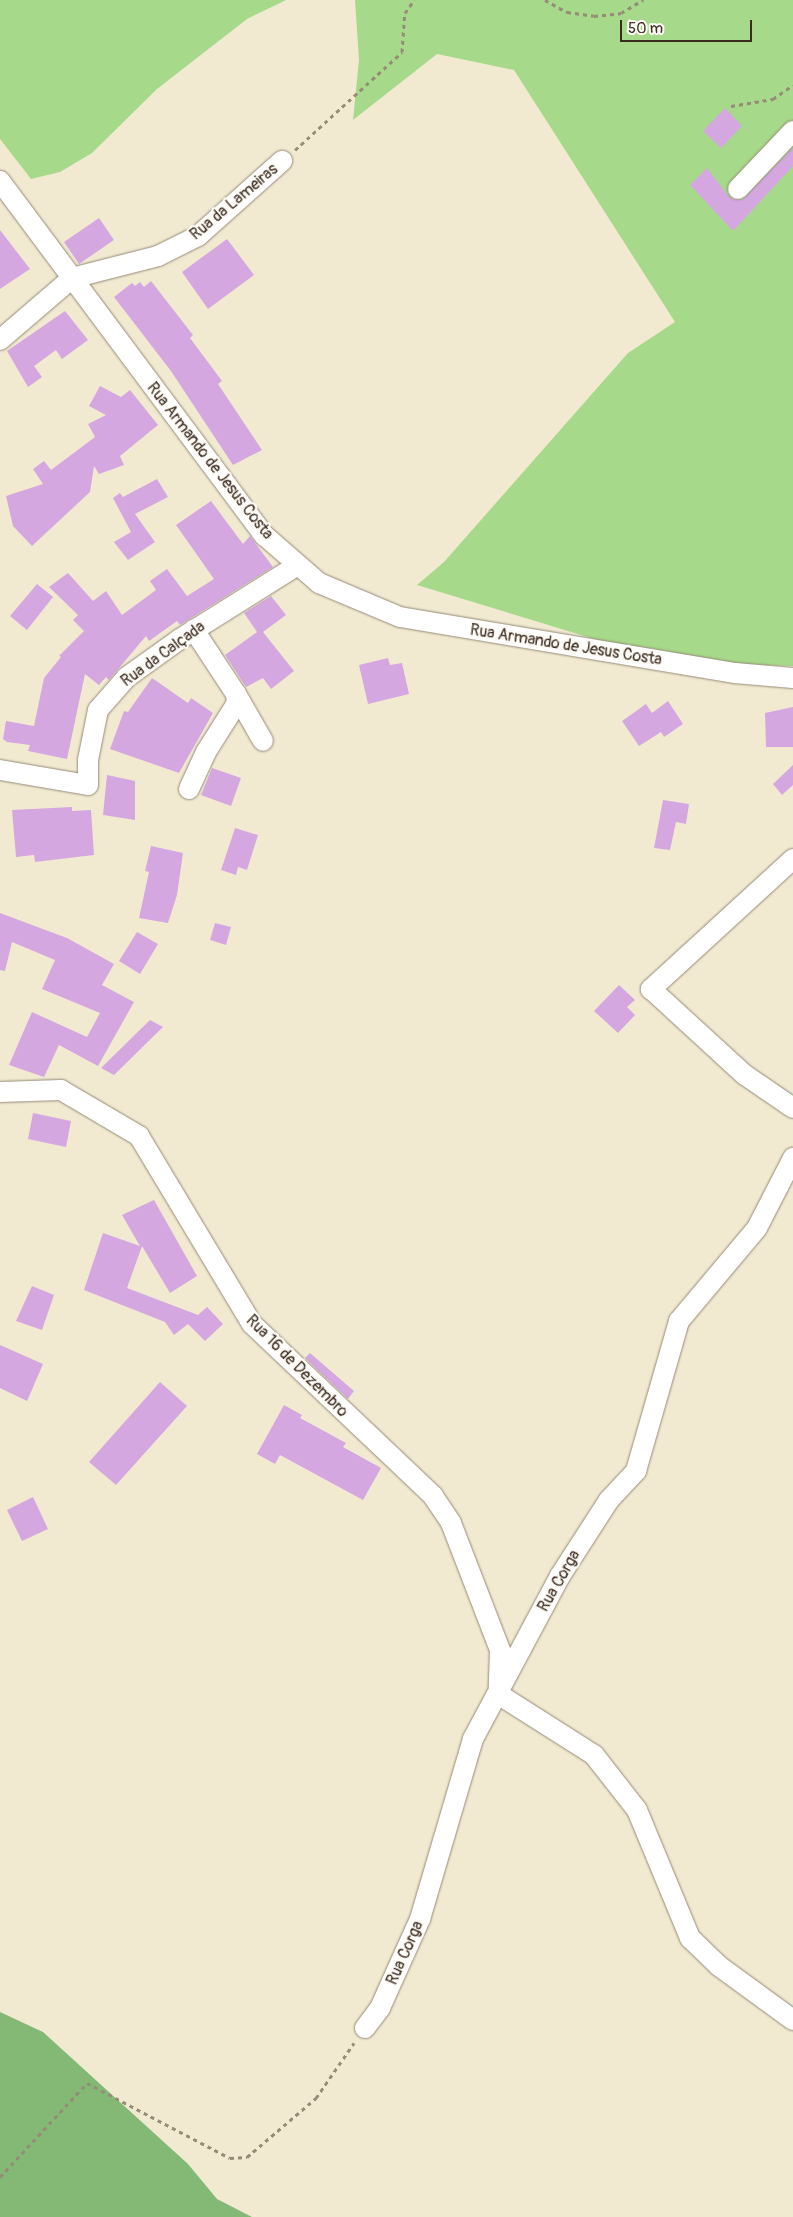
<!DOCTYPE html>
<meta charset="utf-8">
<style>
body{margin:0}
#map{position:relative;width:793px;height:2217px;overflow:hidden;background:#f1ead1;font-family:Pangolin,sans-serif}
div>[style]{position:absolute}
.green>*{inset:0;background:#a6d989}
.forest>*{inset:0;background:#84b975}
.building>*{inset:0;background:#d5a7e1}
.path>*{height:3px;margin-top:-1.5px;transform-origin:0;background:repeating-linear-gradient(90deg,#968a78 0 4px,transparent 0 8px)}
.roads{filter:drop-shadow(0 0 1px #968a78) drop-shadow(0 0 1px #968a78)}
.minor>*{height:20px;margin:-10px;padding:0 10px;transform-origin:10px;border-radius:10px;background:#fff}
span{translate:-50% -50%;white-space:nowrap;text-align:center;line-height:1.15;-webkit-text-stroke:4.5px #fdfcf7;paint-order:stroke}
.street-label{font-size:16px;color:#3b2a1e}
.scale{position:absolute;left:620px;top:20px;width:132px;height:22px;box-sizing:border-box;border:2px solid #3b2a1e;border-top:0;padding-left:6px;font-size:15px;line-height:18px;white-space:nowrap;color:#3b2a1e;-webkit-text-stroke:4px #fdfcf7;paint-order:stroke}
</style>
<div id="map">
<div class="green">
<div style="clip-path:polygon(0 0,286px 0,247px 19px,157px 89px,92px 153px,60px 172px,31px 179px,0 139px)"></div>
<div style="clip-path:polygon(355px 0,793px 0,793px 666px,670px 662px,417px 585px,444px 562px,628px 353px,675px 322px,514px 70px,437px 54px,353px 120px,359px 60px)"></div>
</div>
<div class="forest">
<div style="clip-path:polygon(0 2012px,43px 2032px,188px 2164px,217px 2199px,252px 2217px,0 2217px)"></div>
</div>
<div class="building">
<div style="clip-path:polygon(725px 108px,742px 126px,721px 148px,703px 131px)"></div>
<div style="clip-path:polygon(793px 148px,793px 166px,733px 231px,690px 185px,707px 168px,730px 198px,742px 200px)"></div>
<div style="clip-path:polygon(99px 218px,114px 240px,79px 264px,64px 242px)"></div>
<div style="clip-path:polygon(0 230px,30px 269px,0 289px)"></div>
<div style="clip-path:polygon(227px 239px,254px 275px,208px 309px,182px 272px)"></div>
<div style="clip-path:polygon(151px 281px,193px 335px,190px 338px,222px 381px,218px 384px,262px 450px,233px 465px,171px 371px,114px 297px,132px 283px,135px 286px,140px 282px,144px 287px)"></div>
<div style="clip-path:polygon(65px 311px,88px 340px,62px 359px,56px 350px,34px 366px,42px 377px,28px 387px,7px 351px)"></div>
<div style="clip-path:polygon(100px 386px,121px 397px,130px 390px,158px 425px,120px 456px,124px 465px,99px 474px,94px 466px,90px 492px,32px 546px,13px 526px,6px 496px,43px 484px,33px 469px,44px 461px,51px 470px,95px 437px,88px 424px,106px 415px,89px 406px)"></div>
<div style="clip-path:polygon(157px 479px,168px 497px,135px 514px,155px 542px,128px 560px,114px 542px,131px 532px,113px 498px,120px 493px,123px 497px)"></div>
<div style="clip-path:polygon(211px 501px,243px 544px,250px 536px,273px 567px,180px 625px,177px 621px,149px 641px,146px 636px,109px 680px,106px 677px,99px 685px,85px 674px,67px 759px,28px 751px,30px 745px,7px 742px,3px 739px,6px 721px,34px 726px,44px 678px,61px 657px,59px 656px,84px 631px,73px 620px,78px 615px,49px 587px,68px 573px,93px 601px,106px 591px,122px 615px,156px 590px,150px 581px,167px 569px,187px 596px,214px 579px,176px 525px)"></div>
<div style="clip-path:polygon(37px 584px,53px 597px,27px 630px,10px 616px)"></div>
<div style="clip-path:polygon(271px 596px,286px 615px,263px 632px,294px 671px,271px 689px,263px 678px,246px 687px,225px 655px,257px 632px,244px 613px)"></div>
<div style="clip-path:polygon(388px 658px,390px 665px,402px 663px,409px 694px,368px 704px,359px 665px)"></div>
<div style="clip-path:polygon(152px 678px,188px 703px,191px 698px,213px 713px,179px 773px,110px 749px,124px 711px,128px 712px)"></div>
<div style="clip-path:polygon(668px 701px,683px 724px,664px 737px,661px 732px,639px 746px,622px 721px,646px 704px,652px 713px)"></div>
<div style="clip-path:polygon(793px 707px,793px 747px,766px 747px,765px 713px)"></div>
<div style="clip-path:polygon(793px 765px,793px 785px,782px 795px,773px 784px)"></div>
<div style="clip-path:polygon(212px 768px,241px 778px,231px 806px,201px 795px)"></div>
<div style="clip-path:polygon(107px 775px,135px 781px,135px 820px,103px 815px)"></div>
<div style="clip-path:polygon(663px 800px,689px 804px,686px 824px,676px 822px,670px 850px,654px 848px)"></div>
<div style="clip-path:polygon(72px 807px,72px 811px,91px 810px,94px 855px,35px 862px,34px 855px,16px 857px,12px 810px)"></div>
<div style="clip-path:polygon(235px 828px,258px 835px,247px 870px,238px 867px,236px 875px,221px 870px)"></div>
<div style="clip-path:polygon(151px 846px,183px 853px,177px 895px,168px 923px,139px 918px,149px 872px,145px 871px)"></div>
<div style="clip-path:polygon(0 913px,67px 938px,114px 964px,102px 985px,134px 1002px,98px 1066px,59px 1045px,44px 1077px,9px 1065px,32px 1012px,87px 1037px,100px 1013px,42px 989px,55px 960px,12px 942px,5px 971px,0 970px)"></div>
<div style="clip-path:polygon(215px 923px,231px 927px,226px 945px,210px 940px)"></div>
<div style="clip-path:polygon(137px 932px,158px 944px,140px 974px,119px 961px)"></div>
<div style="clip-path:polygon(619px 985px,635px 1000px,627px 1007px,635px 1015px,618px 1033px,594px 1011px)"></div>
<div style="clip-path:polygon(150px 1020px,163px 1027px,114px 1075px,101px 1068px)"></div>
<div style="clip-path:polygon(33px 1113px,71px 1121px,66px 1147px,28px 1139px)"></div>
<div style="clip-path:polygon(154px 1200px,197px 1276px,170px 1293px,142px 1246px,127px 1288px,198px 1315px,207px 1307px,223px 1324px,205px 1341px,188px 1324px,174px 1335px,165px 1322px,84px 1290px,103px 1233px,140px 1246px,122px 1215px)"></div>
<div style="clip-path:polygon(32px 1286px,54px 1295px,42px 1330px,16px 1321px)"></div>
<div style="clip-path:polygon(0 1345px,43px 1364px,27px 1401px,0 1388px)"></div>
<div style="clip-path:polygon(310px 1353px,354px 1391px,348px 1399px,305px 1358px)"></div>
<div style="clip-path:polygon(160px 1382px,187px 1406px,116px 1485px,89px 1462px)"></div>
<div style="clip-path:polygon(284px 1405px,302px 1415px,300px 1418px,346px 1443px,343px 1447px,381px 1468px,363px 1500px,280px 1455px,275px 1464px,257px 1454px)"></div>
<div style="clip-path:polygon(33px 1497px,48px 1529px,22px 1541px,7px 1510px)"></div>
</div>
<div class="path">
<div style="left:545px;top:0;width:25px;rotate:29deg"></div>
<div style="left:567px;top:12px;width:27px;rotate:8deg"></div>
<div style="left:594px;top:16px;width:27px;rotate:-6deg"></div>
<div style="left:621px;top:13px;width:26px;rotate:-31deg"></div>
<div style="left:731px;top:106px;width:43px;rotate:-9.5deg"></div>
<div style="left:773px;top:99px;width:24px;rotate:-35deg"></div>
<div style="left:295px;top:150px;width:145px;rotate:-42.5deg"></div>
<div style="left:402px;top:52px;width:39px;rotate:-86deg"></div>
<div style="left:405px;top:13px;width:16px;rotate:-55deg"></div>
<div style="left:0;top:2177px;width:128px;rotate:-47.2deg"></div>
<div style="left:87px;top:2083px;width:161px;rotate:27.7deg"></div>
<div style="left:230px;top:2158px;width:17px;rotate:-3deg"></div>
<div style="left:247px;top:2157px;width:91px;rotate:-40.5deg"></div>
<div style="left:316px;top:2098px;width:67px;rotate:-55.4deg"></div>
</div>
<div class="roads">
<div class="minor">
<div style="left:0;top:181px;width:443px;rotate:53.3deg"></div>
<div style="left:265px;top:536px;width:72px;rotate:41deg"></div>
<div style="left:319px;top:583px;width:88px;rotate:22.8deg"></div>
<div style="left:400px;top:617px;width:340px;rotate:9.5deg"></div>
<div style="left:735px;top:673px;width:58px;rotate:4.9deg"></div>
<div style="left:738px;top:189px;width:80px;rotate:-46.5deg"></div>
<div style="left:0;top:340px;width:95px;rotate:-40.7deg"></div>
<div style="left:72px;top:278px;width:89px;rotate:-14.3deg"></div>
<div style="left:158px;top:256px;width:45px;rotate:-26.6deg"></div>
<div style="left:198px;top:236px;width:113px;rotate:-41.8deg"></div>
<div style="left:236px;top:694px;width:54px;rotate:60.1deg"></div>
<div style="left:0;top:770px;width:89px;rotate:9.7deg"></div>
<div style="left:88px;top:785px;width:25px;rotate:-90deg"></div>
<div style="left:88px;top:760px;width:51px;rotate:-78.7deg"></div>
<div style="left:98px;top:710px;width:44px;rotate:-48.7deg"></div>
<div style="left:127px;top:677px;width:65px;rotate:-35.6deg"></div>
<div style="left:180px;top:639px;width:139px;rotate:-32.1deg"></div>
<div style="left:189px;top:789px;width:41px;rotate:-65.3deg"></div>
<div style="left:206px;top:752px;width:58px;rotate:-57.7deg"></div>
<div style="left:237px;top:703px;width:9px;rotate:-96deg"></div>
<div style="left:236px;top:694px;width:77px;rotate:-123.3deg"></div>
<div style="left:793px;top:859px;width:193px;rotate:137.5deg"></div>
<div style="left:651px;top:989px;width:127px;rotate:42.5deg"></div>
<div style="left:745px;top:1075px;width:58px;rotate:34.5deg"></div>
<div style="left:0;top:1092px;width:61px;rotate:-1.9deg"></div>
<div style="left:61px;top:1090px;width:91px;rotate:30.5deg"></div>
<div style="left:139px;top:1136px;width:219px;rotate:59deg"></div>
<div style="left:252px;top:1324px;width:250px;rotate:43.5deg"></div>
<div style="left:433px;top:1496px;width:32px;rotate:56deg"></div>
<div style="left:451px;top:1523px;width:136px;rotate:68.9deg"></div>
<div style="left:500px;top:1650px;width:37px;rotate:92deg"></div>
<div style="left:498px;top:1694px;width:114px;rotate:32.4deg"></div>
<div style="left:594px;top:1755px;width:70px;rotate:52deg"></div>
<div style="left:637px;top:1810px;width:139px;rotate:67.5deg"></div>
<div style="left:690px;top:1938px;width:40px;rotate:44deg"></div>
<div style="left:719px;top:1966px;width:92px;rotate:36.1deg"></div>
<div style="left:365px;top:2028px;width:25px;rotate:-53deg"></div>
<div style="left:380px;top:2008px;width:98px;rotate:-65.8deg"></div>
<div style="left:420px;top:1919px;width:188px;rotate:-73.6deg"></div>
<div style="left:473px;top:1739px;width:185px;rotate:-61.9deg"></div>
<div style="left:560px;top:1576px;width:90px;rotate:-57.2deg"></div>
<div style="left:609px;top:1500px;width:40px;rotate:-47deg"></div>
<div style="left:636px;top:1471px;width:156px;rotate:-74deg"></div>
<div style="left:679px;top:1321px;width:121px;rotate:-50deg"></div>
<div style="left:757px;top:1228px;width:79px;rotate:-62.8deg"></div>
</div>
</div>
<div class="street-label">
<span style="left:234px;top:202px;rotate:-40deg">Rua da Lameiras</span>
<span style="left:210px;top:461px;rotate:52deg">Rua Armando de Jesus Costa</span>
<span style="left:566px;top:645px;rotate:9deg">Rua Armando de Jesus Costa</span>
<span style="left:163px;top:654px;rotate:-36deg">Rua da Calçada</span>
<span style="left:297px;top:1366px;rotate:45deg">Rua 16 de Dezembro</span>
<span style="left:559px;top:1581px;rotate:-60deg">Rua Corga</span>
<span style="left:405px;top:1953px;rotate:-66deg">Rua Corga</span>
</div>
<div class="scale">50 m</div>
</div>
